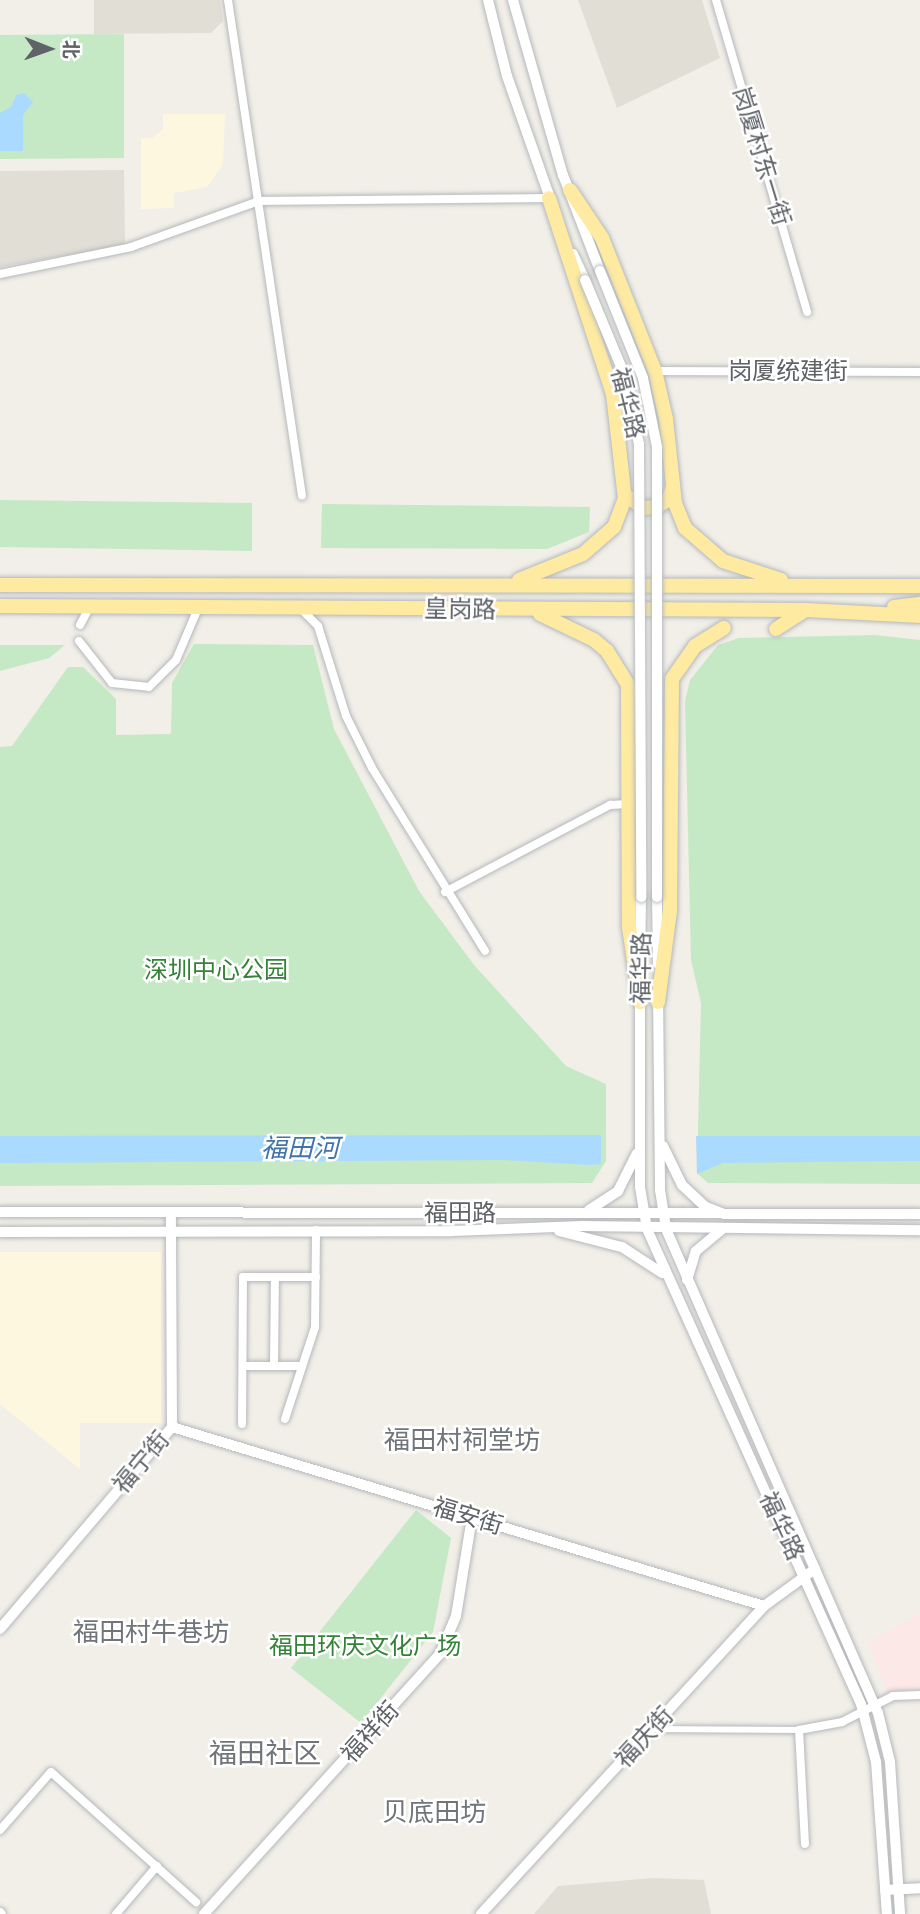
<!DOCTYPE html>
<meta charset="utf-8">
<style>
body{margin:0}
#map{position:relative;width:920px;height:1914px;overflow:hidden;background:#f1efe8;font-family:Jost,"Noto Sans SC",sans-serif}
div>[style]{position:absolute}
.commercial>*{inset:0;background:#fef7e0}
.education>*{inset:0;background:#e1ded6}
.medical>*{inset:0;background:#fce8e6}
.green>*{inset:0;background:#c5e8c5}
.water>*{inset:0;background:#aadaff}
.roads{filter:drop-shadow(0 0 2px #b5b8bc) drop-shadow(0 0 2px #b5b8bc)}
.pedestrian>*{height:6px;margin:-3px;padding:0 3px;transform-origin:3px;border-radius:3px;background:#fff}
.minor>*{height:8px;margin:-4px;padding:0 4px;transform-origin:4px;border-radius:4px;background:#fff}
.tertiary>*{height:10px;margin:-5px;padding:0 5px;transform-origin:5px;border-radius:5px;background:#fff}
.secondary>*{height:10px;margin:-5px;padding:0 5px;transform-origin:5px;border-radius:5px;background:#fff}
.trunk>*{height:14px;margin:-7px;padding:0 7px;transform-origin:7px;border-radius:7px;background:#feeaa1}
.bridges{filter:drop-shadow(0 0 2px #b6babf) drop-shadow(0 0 2px #b6babf)}
.secondary-bridge>*{height:10px;margin:-5px;padding:0 5px;transform-origin:5px;border-radius:5px;background:#fff}
span{translate:-50% -50%;white-space:nowrap;text-align:center;line-height:1.15;-webkit-text-stroke:5px #fff;paint-order:stroke}
.street-label{font-size:24px;color:#5f6368}
.park-label{font-size:24px;color:#348238}
.water-label{font-size:26px;color:#4174aa;font-style:italic}
.neighbourhood-label{font-size:26px;color:#70757a}
.quarter-label{font-size:28px;color:#70757a}
.north{position:absolute;left:14px;top:14px;width:70px;height:70px;-webkit-text-stroke:5px #fff;paint-order:stroke;rotate:91deg;font-size:19px;font-weight:700;line-height:28px;text-align:center;color:#5f6368}
.north::after{content:'';display:block;margin:auto;width:24px;height:32px;background:#5f6368;clip-path:polygon(50% 0,100% 100%,50% 72%,0 100%)}
</style>
<div id="map">
<div class="commercial">
<div style="clip-path:polygon(163px 114px,225px 114px,223px 164px,207px 187px,174px 193px,174px 208px,141px 209px,141px 138px,153px 138px,163px 129px)"></div>
<div style="clip-path:polygon(0 1252px,161px 1252px,161px 1423px,80px 1423px,80px 1469px,0 1404px)"></div>
</div>
<div class="education">
<div style="clip-path:polygon(94px 0,220px 0,223px 21px,211px 33px,94px 34px)"></div>
<div style="clip-path:polygon(578px 0,702px 0,720px 58px,617px 108px)"></div>
<div style="clip-path:polygon(124px 170px,125px 245px,0 267px,0 171px)"></div>
<div style="clip-path:polygon(653px 1878px,704px 1880px,711px 1914px,534px 1914px,558px 1886px)"></div>
</div>
<div class="medical">
<div style="clip-path:polygon(920px 1614px,920px 1702px,891px 1702px,868px 1642px)"></div>
</div>
<div class="green">
<div style="clip-path:polygon(124px 34px,124px 158px,0 159px,0 35px)"></div>
<div style="clip-path:polygon(0 500px,252px 503px,252px 551px,0 547px)"></div>
<div style="clip-path:polygon(322px 504px,590px 507px,589px 532px,547px 549px,321px 548px)"></div>
<div style="clip-path:polygon(874px 635px,920px 640px,920px 1184px,708px 1183px,697px 1173px,701px 1003px,691px 960px,685px 701px,690px 680px,718px 645px,739px 638px)"></div>
<div style="clip-path:polygon(194px 644px,313px 645px,334px 729px,419px 891px,474px 965px,566px 1066px,606px 1084px,606px 1161px,592px 1183px,0 1186px,0 747px,12px 746px,68px 667px,83px 667px,116px 699px,116px 735px,171px 734px,172px 683px)"></div>
<div style="clip-path:polygon(0 645px,65px 645px,49px 658px,0 671px)"></div>
<div style="clip-path:polygon(416px 1510px,451px 1538px,433px 1632px,361px 1723px,291px 1668px)"></div>
</div>
<div class="water">
<div style="clip-path:polygon(24px 93px,33px 102px,23px 115px,23px 151px,0 151px,0 113px,11px 107px,16px 95px)"></div>
<div style="clip-path:polygon(601px 1135px,601px 1164px,590px 1165px,505px 1160px,0 1163px,0 1136px)"></div>
<div style="clip-path:polygon(696px 1136px,920px 1136px,920px 1161px,723px 1163px,697px 1174px)"></div>
</div>
<div class="roads">
<div class="pedestrian">
<div style="left:651px;top:1729px;width:148px;rotate:0.4deg"></div>
</div>
<div class="minor">
<div style="left:228px;top:0;width:501px;rotate:81.51deg"></div>
<div style="left:716px;top:0;width:325px;rotate:73.7deg"></div>
<div style="left:0;top:274px;width:134px;rotate:-11.6deg"></div>
<div style="left:131px;top:247px;width:136px;rotate:-19.8deg"></div>
<div style="left:259px;top:201px;width:290px;rotate:-0.6deg"></div>
<div style="left:655px;top:371px;width:265px;rotate:0.2deg"></div>
<div style="left:302px;top:610px;width:23px;rotate:45deg"></div>
<div style="left:318px;top:626px;width:94px;rotate:72.7deg"></div>
<div style="left:346px;top:716px;width:58px;rotate:63.4deg"></div>
<div style="left:372px;top:768px;width:215px;rotate:58.3deg"></div>
<div style="left:80px;top:625px;width:21px;rotate:-62deg"></div>
<div style="left:79px;top:641px;width:53px;rotate:51.8deg"></div>
<div style="left:112px;top:683px;width:37px;rotate:6deg"></div>
<div style="left:149px;top:687px;width:38px;rotate:-45deg"></div>
<div style="left:176px;top:660px;width:59px;rotate:-66.9deg"></div>
<div style="left:445px;top:892px;width:187px;rotate:-27.8deg"></div>
<div style="left:610px;top:805px;width:19px;rotate:-3deg"></div>
<div style="left:243px;top:1366px;width:59px"></div>
<div style="left:274px;top:1366px;width:89px;rotate:-89.4deg"></div>
<div style="left:285px;top:1419px;width:97px;rotate:-71.9deg"></div>
<div style="left:315px;top:1327px;width:97px;rotate:-89.4deg"></div>
<div style="left:242px;top:1424px;width:147px;rotate:-89.6deg"></div>
<div style="left:243px;top:1277px;width:73px"></div>
<div style="left:0;top:1830px;width:77px;rotate:-48.7deg"></div>
<div style="left:51px;top:1772px;width:195px;rotate:41.9deg"></div>
<div style="left:805px;top:1844px;width:114px;rotate:-93deg"></div>
<div style="left:799px;top:1730px;width:44px;rotate:-10.5deg"></div>
<div style="left:842px;top:1722px;width:57px;rotate:-27deg"></div>
<div style="left:893px;top:1696px;width:27px;rotate:-2deg"></div>
<div style="left:116px;top:1914px;width:63px;rotate:-49.5deg"></div>
</div>
<div class="tertiary">
<div style="left:172px;top:1427px;width:618px;rotate:16.82deg"></div>
<div style="left:0;top:1629px;width:265px;rotate:-49.6deg"></div>
<div style="left:172px;top:1427px;width:215px;rotate:-90.3deg"></div>
<div style="left:885px;top:1890px;width:35px;rotate:-3deg"></div>
<div style="left:204px;top:1914px;width:351px;rotate:-47.8deg"></div>
<div style="left:440px;top:1654px;width:41px;rotate:-67.2deg"></div>
<div style="left:456px;top:1616px;width:100px;rotate:-80.8deg"></div>
<div style="left:481px;top:1914px;width:418px;rotate:-47.4deg"></div>
<div style="left:764px;top:1606px;width:63px;rotate:-36deg"></div>
</div>
<div class="secondary">
<div style="left:488px;top:0;width:78px;rotate:76deg"></div>
<div style="left:507px;top:76px;width:136px;rotate:70.6deg"></div>
<div style="left:513px;top:0;width:182px;rotate:74.1deg"></div>
<div style="left:563px;top:175px;width:103px;rotate:68.9deg"></div>
<div style="left:573px;top:254px;width:29px;rotate:65deg"></div>
<div style="left:657px;top:897px;width:67px;rotate:89.1deg"></div>
<div style="left:640px;top:970px;width:73px;rotate:-89.2deg"></div>
<div style="left:658px;top:994px;width:196px;rotate:89.4deg"></div>
<div style="left:660px;top:1190px;width:39px;rotate:81deg"></div>
<div style="left:666px;top:1229px;width:528px;rotate:66.35deg"></div>
<div style="left:878px;top:1713px;width:50px;rotate:76.2deg"></div>
<div style="left:890px;top:1762px;width:152px;rotate:86.2deg"></div>
<div style="left:640px;top:996px;width:191px;rotate:90deg"></div>
<div style="left:640px;top:1187px;width:43px;rotate:80.5deg"></div>
<div style="left:647px;top:1229px;width:521px;rotate:65.75deg"></div>
<div style="left:861px;top:1704px;width:60px;rotate:75.5deg"></div>
<div style="left:876px;top:1762px;width:152px;rotate:85.9deg"></div>
<div style="left:663px;top:1146px;width:43px;rotate:64deg"></div>
<div style="left:682px;top:1185px;width:33px;rotate:43deg"></div>
<div style="left:706px;top:1207px;width:19px;rotate:21deg"></div>
<div style="left:589px;top:1210px;width:35px;rotate:-33deg"></div>
<div style="left:618px;top:1191px;width:42px;rotate:-63.4deg"></div>
<div style="left:0;top:1212px;width:920px;rotate:0.12deg"></div>
<div style="left:559px;top:1231px;width:65px;rotate:14.3deg"></div>
<div style="left:622px;top:1247px;width:48px;rotate:33deg"></div>
<div style="left:0;top:1232px;width:452px;rotate:-0.1deg"></div>
<div style="left:452px;top:1231px;width:130px;rotate:-2.2deg"></div>
<div style="left:582px;top:1226px;width:338px;rotate:0.7deg"></div>
<div style="left:687px;top:1280px;width:30px;rotate:-73deg"></div>
<div style="left:696px;top:1251px;width:33px;rotate:-40deg"></div>
<div style="left:0;top:1913px;width:1px;rotate:45deg"></div>
</div>
<div class="trunk">
<div style="left:570px;top:190px;width:58px;rotate:56.3deg"></div>
<div style="left:602px;top:238px;width:143px;rotate:68.3deg"></div>
<div style="left:655px;top:371px;width:49px;rotate:77.1deg"></div>
<div style="left:666px;top:419px;width:84px;rotate:83.9deg"></div>
<div style="left:675px;top:503px;width:27px;rotate:68deg"></div>
<div style="left:685px;top:528px;width:50px;rotate:41deg"></div>
<div style="left:723px;top:561px;width:61px;rotate:18.1deg"></div>
<div style="left:630px;top:498px;width:16px;rotate:38deg"></div>
<div style="left:643px;top:508px;width:14px;rotate:-4deg"></div>
<div style="left:657px;top:507px;width:14px;rotate:-34deg"></div>
<div style="left:669px;top:499px;width:14px;rotate:-73deg"></div>
<div style="left:519px;top:580px;width:69px;rotate:-22.1deg"></div>
<div style="left:583px;top:554px;width:41px;rotate:-41.1deg"></div>
<div style="left:614px;top:527px;width:30px;rotate:-69deg"></div>
<div style="left:625px;top:499px;width:106px;rotate:-96.5deg"></div>
<div style="left:613px;top:394px;width:206px;rotate:-108.1deg"></div>
<div style="left:0;top:585px;width:920px;rotate:0.06deg"></div>
<div style="left:0;top:606px;width:806px;rotate:0.28deg"></div>
<div style="left:806px;top:610px;width:114px;rotate:3deg"></div>
<div style="left:894px;top:607px;width:26px;rotate:-7deg"></div>
<div style="left:540px;top:614px;width:60px;rotate:25.7deg"></div>
<div style="left:594px;top:640px;width:17px;rotate:40deg"></div>
<div style="left:607px;top:651px;width:40px;rotate:58deg"></div>
<div style="left:628px;top:685px;width:242px;rotate:89.8deg"></div>
<div style="left:629px;top:927px;width:76px;rotate:81.7deg"></div>
<div style="left:776px;top:629px;width:33px;rotate:-33deg"></div>
<div style="left:658px;top:1002px;width:92px;rotate:-82.5deg"></div>
<div style="left:670px;top:911px;width:232px;rotate:-89.5deg"></div>
<div style="left:672px;top:679px;width:40px;rotate:-55.1deg"></div>
<div style="left:695px;top:646px;width:34px;rotate:-32deg"></div>
</div>
</div>
<div class="bridges">
<div class="secondary-bridge">
<div style="left:600px;top:271px;width:115px;rotate:68.1deg"></div>
<div style="left:643px;top:378px;width:70px;rotate:78.5deg"></div>
<div style="left:657px;top:447px;width:450px;rotate:90deg"></div>
<div style="left:585px;top:280px;width:96px;rotate:67.4deg"></div>
<div style="left:622px;top:369px;width:77px;rotate:77.2deg"></div>
<div style="left:639px;top:444px;width:453px;rotate:89.7deg"></div>
</div>
</div>
<div class="street-label">
<span style="left:762px;top:156px;rotate:73deg">岗厦村东一街</span>
<span style="left:788px;top:371px">岗厦统建街</span>
<span style="left:628px;top:403px;rotate:76deg">福华路</span>
<span style="left:460px;top:609px;rotate:1deg">皇岗路</span>
<span style="left:641px;top:968px;rotate:-89deg">福华路</span>
<span style="left:460px;top:1213px">福田路</span>
<span style="left:141px;top:1462px;rotate:-50deg">福宁街</span>
<span style="left:468px;top:1516px;rotate:17deg">福安街</span>
<span style="left:782px;top:1526px;rotate:65deg">福华路</span>
<span style="left:370px;top:1732px;rotate:-48deg">福祥街</span>
<span style="left:644px;top:1737px;rotate:-47deg">福庆街</span>
</div>
<div class="park-label">
<span style="left:216px;top:970px">深圳中心公园</span>
<span style="left:365px;top:1646px">福田环庆文化广场</span>
</div>
<div class="water-label">
<span style="left:300px;top:1149px">福田河</span>
</div>
<div class="neighbourhood-label">
<span style="left:462px;top:1441px">福田村祠堂坊</span>
<span style="left:151px;top:1633px">福田村牛巷坊</span>
<span style="left:434px;top:1813px">贝底田坊</span>
</div>
<div class="quarter-label">
<span style="left:265px;top:1754px">福田社区</span>
</div>
<div class="north">北</div>
</div>
